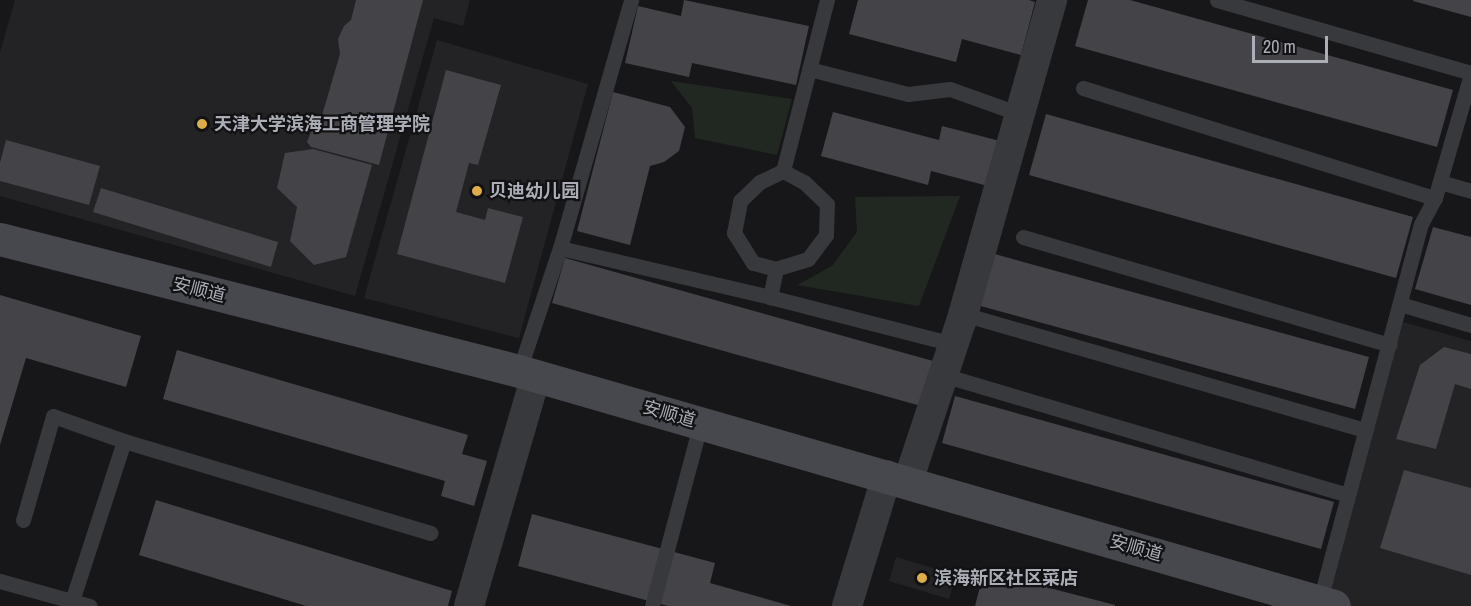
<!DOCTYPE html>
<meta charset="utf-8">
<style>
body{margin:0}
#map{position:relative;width:1471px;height:606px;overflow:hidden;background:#171719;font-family:"Archivo Narrow","Noto Sans SC",sans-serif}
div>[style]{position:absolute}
.built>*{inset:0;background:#232325}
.green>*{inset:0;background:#212822}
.building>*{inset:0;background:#444448}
.lane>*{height:15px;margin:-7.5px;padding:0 7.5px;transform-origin:7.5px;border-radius:7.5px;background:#38393d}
.street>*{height:30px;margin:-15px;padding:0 15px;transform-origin:15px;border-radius:15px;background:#38393d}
.secondary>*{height:33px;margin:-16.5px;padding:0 16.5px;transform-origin:16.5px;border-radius:16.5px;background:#47484d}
.dots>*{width:16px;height:16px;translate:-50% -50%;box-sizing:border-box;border:3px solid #121214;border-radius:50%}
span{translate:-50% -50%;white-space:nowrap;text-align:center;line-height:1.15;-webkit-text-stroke:4.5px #121214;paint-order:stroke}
.poi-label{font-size:18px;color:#abaeb7;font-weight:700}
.left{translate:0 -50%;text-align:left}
.street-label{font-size:18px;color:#abaeb7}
.scale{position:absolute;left:1252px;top:36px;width:76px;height:27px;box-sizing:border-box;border:3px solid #abaeb7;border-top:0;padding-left:8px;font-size:18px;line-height:21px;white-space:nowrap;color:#abaeb7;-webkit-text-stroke:4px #121214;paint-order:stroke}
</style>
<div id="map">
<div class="built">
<div style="clip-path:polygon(15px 0,470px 0,463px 26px,434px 18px,355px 296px,0 196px,0 52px)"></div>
<div style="clip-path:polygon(437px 40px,588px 84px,519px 338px,364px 298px)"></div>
<div style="clip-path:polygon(1403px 322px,1471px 341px,1471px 606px,1322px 606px)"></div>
<div style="clip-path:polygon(896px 557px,956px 575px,949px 599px,889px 581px)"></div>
</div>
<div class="green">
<div style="clip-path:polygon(671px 81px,792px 99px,777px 155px,695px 138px,692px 108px)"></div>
<div style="clip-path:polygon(960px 196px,919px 306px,797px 285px,832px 266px,857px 232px,855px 197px)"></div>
</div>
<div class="building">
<div style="clip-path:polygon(356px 0,423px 0,379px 165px,311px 147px,307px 142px,311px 132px,318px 129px,340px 54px,338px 39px,344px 26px,351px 20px)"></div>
<div style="clip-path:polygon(684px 0,809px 26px,796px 85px,692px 63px,689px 77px,625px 63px,638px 6px,681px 16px)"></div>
<div style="clip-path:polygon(858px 0,1029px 0,1035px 2px,1021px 55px,962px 39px,956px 62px,849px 34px)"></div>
<div style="clip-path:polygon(1088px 0,1130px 0,1453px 90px,1437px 147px,1075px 46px)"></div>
<div style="clip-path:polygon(1413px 0,1471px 0,1471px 17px,1413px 1px)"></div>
<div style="clip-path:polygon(446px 70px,501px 85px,478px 165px,469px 163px,456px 212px,485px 220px,488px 208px,523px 217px,505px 283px,397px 254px)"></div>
<div style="clip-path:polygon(613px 92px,670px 107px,685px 127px,679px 151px,664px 162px,650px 166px,630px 245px,577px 231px)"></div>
<div style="clip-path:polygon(833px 112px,939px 140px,942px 126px,1000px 141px,988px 186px,931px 171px,928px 185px,821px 156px)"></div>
<div style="clip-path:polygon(1046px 114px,1413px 217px,1396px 278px,1029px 175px)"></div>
<div style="clip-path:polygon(6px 140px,100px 166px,89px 205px,0 181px,0 163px)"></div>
<div style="clip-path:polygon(313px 149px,372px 165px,346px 257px,314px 265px,290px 241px,297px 207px,277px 188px,285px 153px)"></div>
<div style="clip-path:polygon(101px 188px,278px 242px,271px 267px,93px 212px)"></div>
<div style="clip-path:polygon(1433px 227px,1471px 237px,1471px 305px,1415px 289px)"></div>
<div style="clip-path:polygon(991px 253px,1369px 357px,1355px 409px,977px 305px)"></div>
<div style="clip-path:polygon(565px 258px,933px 361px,921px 406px,552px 303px)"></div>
<div style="clip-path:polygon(0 295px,141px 336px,126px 387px,26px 358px,0 445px)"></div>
<div style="clip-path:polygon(1444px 347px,1471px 354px,1471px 389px,1455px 384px,1436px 449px,1396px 439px,1420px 365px)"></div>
<div style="clip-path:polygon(177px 350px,468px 435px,462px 454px,487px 461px,474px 506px,441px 496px,445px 481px,163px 399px)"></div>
<div style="clip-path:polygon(955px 396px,1334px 502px,1321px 549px,942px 443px)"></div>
<div style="clip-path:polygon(1404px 470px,1471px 488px,1471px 575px,1380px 548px)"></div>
<div style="clip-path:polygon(156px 500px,452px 591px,448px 606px,306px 606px,139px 555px)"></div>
<div style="clip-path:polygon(532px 514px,715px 563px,710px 583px,791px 606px,668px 606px,518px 566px)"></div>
<div style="clip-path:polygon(984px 571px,1115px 605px,1115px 606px,975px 606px)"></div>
</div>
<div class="lane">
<div style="left:1217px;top:0;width:264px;rotate:16deg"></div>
<div style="left:809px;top:69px;width:102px;rotate:14.2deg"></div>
<div style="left:908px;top:94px;width:42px;rotate:-6.8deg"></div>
<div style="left:950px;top:89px;width:74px;rotate:19.7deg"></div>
<div style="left:1083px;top:88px;width:369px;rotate:17.4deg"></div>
<div style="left:783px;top:171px;width:24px;rotate:28deg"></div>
<div style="left:804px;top:182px;width:32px;rotate:44deg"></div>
<div style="left:827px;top:204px;width:31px;rotate:92deg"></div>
<div style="left:826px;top:235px;width:30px;rotate:127deg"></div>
<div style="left:808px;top:259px;width:34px;rotate:163deg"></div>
<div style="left:776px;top:269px;width:24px;rotate:-165deg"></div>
<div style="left:753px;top:263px;width:36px;rotate:-122deg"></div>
<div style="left:734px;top:233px;width:33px;rotate:-79deg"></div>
<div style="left:740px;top:201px;width:28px;rotate:-44deg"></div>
<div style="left:760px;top:182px;width:25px;rotate:-26deg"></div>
<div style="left:783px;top:171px;width:177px;rotate:-75.6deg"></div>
<div style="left:1440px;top:182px;width:32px;rotate:16deg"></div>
<div style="left:1023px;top:237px;width:382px;rotate:16.4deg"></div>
<div style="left:560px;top:248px;width:216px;rotate:13.1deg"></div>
<div style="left:776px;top:269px;width:29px;rotate:102deg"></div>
<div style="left:770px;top:297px;width:189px;rotate:14.4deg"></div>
<div style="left:1400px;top:304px;width:74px;rotate:16.5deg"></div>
<div style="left:963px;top:314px;width:419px;rotate:16.1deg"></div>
<div style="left:519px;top:371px;width:130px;rotate:-71.6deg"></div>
<div style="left:560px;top:248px;width:258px;rotate:-74deg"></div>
<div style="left:943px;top:375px;width:422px;rotate:16.5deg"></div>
<div style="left:23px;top:520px;width:108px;rotate:-73.9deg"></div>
<div style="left:53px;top:416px;width:75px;rotate:19.4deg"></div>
<div style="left:0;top:581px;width:93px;rotate:15.5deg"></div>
<div style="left:72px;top:601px;width:168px;rotate:-72deg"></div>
<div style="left:124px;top:441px;width:320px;rotate:16.7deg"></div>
<div style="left:1319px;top:604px;width:393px;rotate:-75deg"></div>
<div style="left:1421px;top:224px;width:30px;rotate:-62deg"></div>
<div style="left:1435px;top:198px;width:129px;rotate:-73.8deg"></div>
<div style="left:652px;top:606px;width:190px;rotate:-75.1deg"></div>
</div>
<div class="street">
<div style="left:908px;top:481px;width:168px;rotate:-71.6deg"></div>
<div style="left:961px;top:322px;width:335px;rotate:-74.2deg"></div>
<div style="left:469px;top:606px;width:240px;rotate:-73.8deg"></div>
<div style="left:847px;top:606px;width:137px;rotate:-73deg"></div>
</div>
<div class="secondary">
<div style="left:0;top:239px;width:536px;rotate:14.27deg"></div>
<div style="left:519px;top:371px;width:848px;rotate:16.08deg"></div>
</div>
<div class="dots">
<div style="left:202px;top:124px;background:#ddad4a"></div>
<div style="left:477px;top:191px;background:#ddad4a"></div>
<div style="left:922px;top:578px;background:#ddad4a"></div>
</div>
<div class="poi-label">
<span class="left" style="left:214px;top:124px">天津大学滨海工商管理学院</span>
<span class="left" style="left:489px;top:191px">贝迪幼儿园</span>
<span class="left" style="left:934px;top:578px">滨海新区社区菜店</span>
</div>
<div class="street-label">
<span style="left:199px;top:290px;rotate:14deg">安顺道</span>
<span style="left:669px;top:414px;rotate:16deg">安顺道</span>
<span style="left:1136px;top:548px;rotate:16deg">安顺道</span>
</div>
<div class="scale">20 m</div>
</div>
